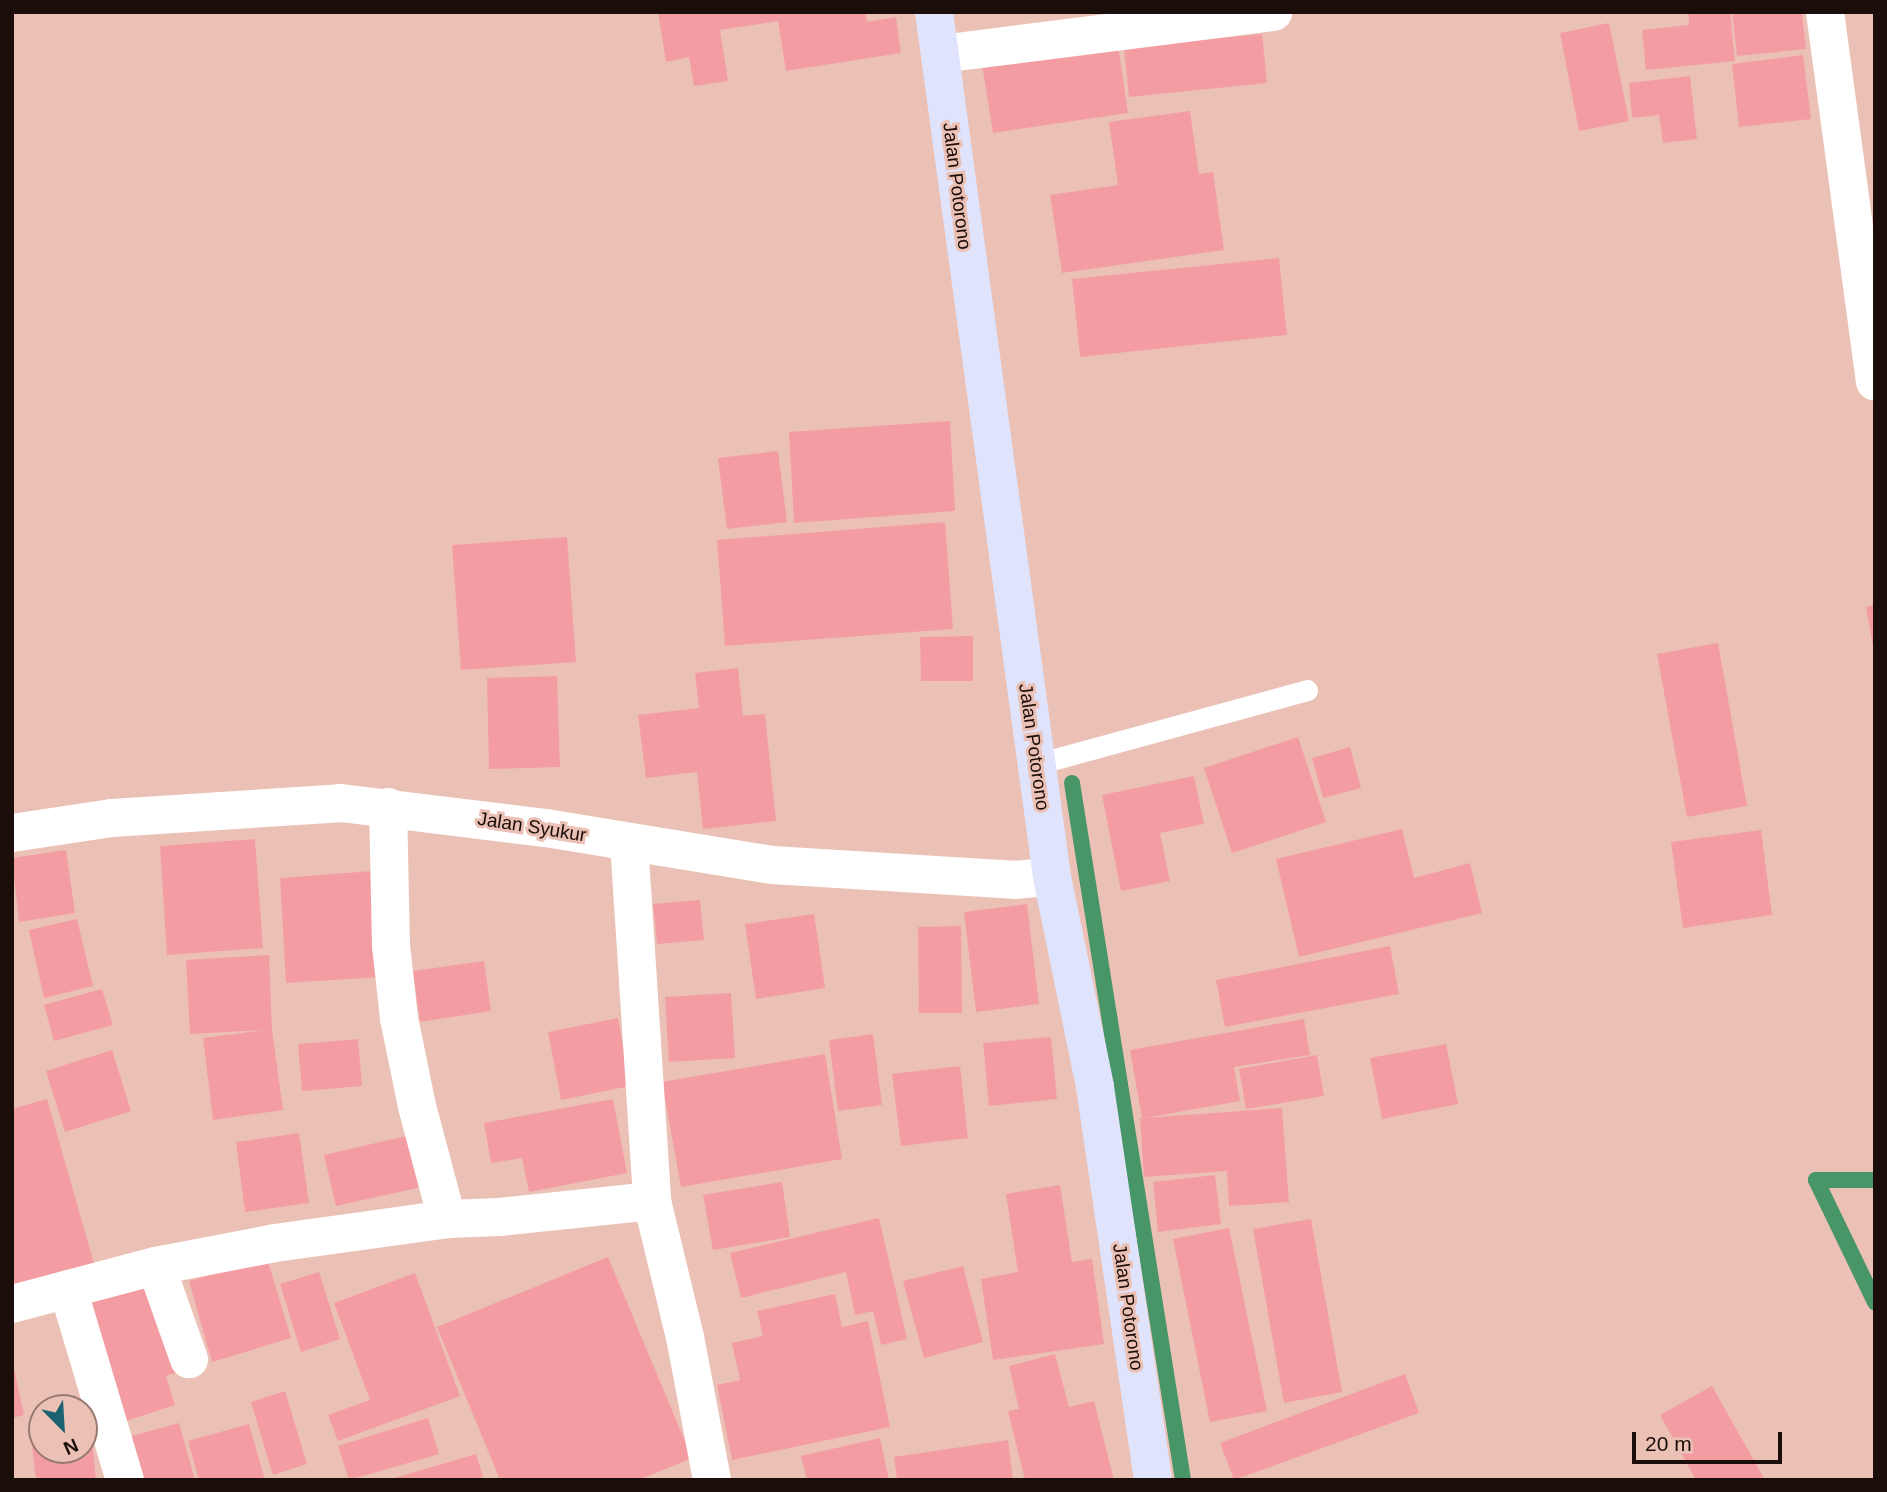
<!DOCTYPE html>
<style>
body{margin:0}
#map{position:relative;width:1887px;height:1492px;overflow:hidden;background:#ecc1b5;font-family:Helvetica,sans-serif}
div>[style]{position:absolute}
.stream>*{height:16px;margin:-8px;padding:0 8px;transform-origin:8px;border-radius:8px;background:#489567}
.building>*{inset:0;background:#f39da2}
.lane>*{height:21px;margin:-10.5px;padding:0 10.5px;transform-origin:10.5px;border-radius:10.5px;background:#fff}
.street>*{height:38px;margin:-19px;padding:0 19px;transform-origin:19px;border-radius:19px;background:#fff}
.secondary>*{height:38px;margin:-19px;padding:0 19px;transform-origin:19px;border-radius:19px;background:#dfe3fc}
span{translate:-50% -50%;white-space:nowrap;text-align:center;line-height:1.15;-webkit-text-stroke:6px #ecc1b5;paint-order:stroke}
.street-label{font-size:19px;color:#1b0d09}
.frame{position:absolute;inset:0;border:14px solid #1b0d09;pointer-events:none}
.north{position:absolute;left:28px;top:1394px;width:70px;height:70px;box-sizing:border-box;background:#ecc1b5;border:2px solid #987970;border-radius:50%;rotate:156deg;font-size:19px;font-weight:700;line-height:28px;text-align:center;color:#1b0d09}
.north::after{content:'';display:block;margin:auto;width:24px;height:32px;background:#1b6372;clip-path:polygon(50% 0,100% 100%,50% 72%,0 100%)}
.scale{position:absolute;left:1632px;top:1432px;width:150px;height:32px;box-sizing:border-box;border:4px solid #1b0d09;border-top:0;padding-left:9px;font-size:21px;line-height:24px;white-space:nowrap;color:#1b0d09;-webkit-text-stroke:5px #ecc1b5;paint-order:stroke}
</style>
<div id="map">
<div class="stream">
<div style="left:1072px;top:783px;width:706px;rotate:80.95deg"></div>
<div style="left:1875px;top:1180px;width:59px;rotate:180deg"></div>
<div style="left:1816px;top:1180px;width:136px;rotate:64.2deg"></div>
</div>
<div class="building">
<div style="clip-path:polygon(658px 12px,865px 12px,867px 22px,896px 17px,901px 53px,786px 71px,778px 21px,720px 30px,728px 81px,694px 86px,689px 57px,666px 62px)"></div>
<div style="clip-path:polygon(1688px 12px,1730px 12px,1735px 61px,1646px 70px,1642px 30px,1689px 25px)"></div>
<div style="clip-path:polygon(1732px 12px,1802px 12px,1806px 49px,1737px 56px)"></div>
<div style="clip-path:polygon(1609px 23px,1629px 121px,1579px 131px,1560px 33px)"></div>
<div style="clip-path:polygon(1262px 34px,1267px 83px,1129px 97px,1124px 48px)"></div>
<div style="clip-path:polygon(1117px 38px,1128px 113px,993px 133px,981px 58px)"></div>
<div style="clip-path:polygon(1803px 55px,1811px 119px,1739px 127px,1732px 64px)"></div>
<div style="clip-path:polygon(1690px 76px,1697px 139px,1663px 143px,1659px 115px,1632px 118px,1629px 83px)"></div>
<div style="clip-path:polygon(1190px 111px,1199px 174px,1213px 172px,1224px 250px,1062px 273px,1050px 195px,1118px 185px,1109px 122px)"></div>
<div style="clip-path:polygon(1279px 258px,1287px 335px,1080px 357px,1072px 279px)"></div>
<div style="clip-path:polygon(950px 421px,955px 511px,794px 523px,789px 432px)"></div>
<div style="clip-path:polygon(778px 451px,787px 522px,727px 529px,718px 458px)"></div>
<div style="clip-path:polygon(945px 522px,953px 629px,725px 646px,717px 540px)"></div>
<div style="clip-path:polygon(567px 537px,576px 662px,461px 670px,452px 545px)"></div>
<div style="clip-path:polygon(1875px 605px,1875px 646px,1873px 646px,1866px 607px)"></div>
<div style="clip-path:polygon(973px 636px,973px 681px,921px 681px,920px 637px)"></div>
<div style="clip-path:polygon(1718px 643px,1747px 806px,1687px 817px,1657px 654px)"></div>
<div style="clip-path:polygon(738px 668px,743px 716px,765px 714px,776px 821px,703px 829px,697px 772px,646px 778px,638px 715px,699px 708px,695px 673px)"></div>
<div style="clip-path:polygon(557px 676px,560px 767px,489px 769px,487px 678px)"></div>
<div style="clip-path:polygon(1298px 737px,1326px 822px,1232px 853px,1204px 768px)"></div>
<div style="clip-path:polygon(1350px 747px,1361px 788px,1323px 798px,1312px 758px)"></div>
<div style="clip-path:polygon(1194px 776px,1204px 824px,1160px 833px,1170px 881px,1121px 891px,1102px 795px)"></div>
<div style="clip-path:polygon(1402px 829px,1414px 878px,1470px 863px,1482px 913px,1299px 957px,1276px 859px)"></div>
<div style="clip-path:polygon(1761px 830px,1772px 915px,1683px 928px,1671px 842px)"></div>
<div style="clip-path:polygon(255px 839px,263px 948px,167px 955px,160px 846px)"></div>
<div style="clip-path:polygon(66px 850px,75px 913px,19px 922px,12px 858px)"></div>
<div style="clip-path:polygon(373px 871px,380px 977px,286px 983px,280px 878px)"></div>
<div style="clip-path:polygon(700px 900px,704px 940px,657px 944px,653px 904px)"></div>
<div style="clip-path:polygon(1027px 904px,1039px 1004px,976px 1012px,964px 912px)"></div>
<div style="clip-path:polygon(814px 914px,825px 988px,756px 999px,745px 924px)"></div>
<div style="clip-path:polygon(77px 919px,93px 986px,44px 998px,29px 930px)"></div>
<div style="clip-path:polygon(961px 926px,962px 1013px,919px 1013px,918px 927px)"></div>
<div style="clip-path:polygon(1390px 946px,1399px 994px,1225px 1027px,1216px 980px)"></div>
<div style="clip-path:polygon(269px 955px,272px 1029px,283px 1110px,213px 1120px,203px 1038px,265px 1030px,190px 1034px,186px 960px)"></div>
<div style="clip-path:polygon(484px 961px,491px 1011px,420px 1022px,413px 971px)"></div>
<div style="clip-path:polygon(102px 989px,113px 1025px,54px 1041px,44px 1005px)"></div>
<div style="clip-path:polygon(731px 993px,735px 1058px,669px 1062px,665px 997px)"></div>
<div style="clip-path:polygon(618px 1018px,630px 1086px,561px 1100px,548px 1032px)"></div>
<div style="clip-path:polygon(1304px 1019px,1310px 1055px,1234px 1067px,1240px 1101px,1145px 1118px,1282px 1108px,1289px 1202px,1229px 1206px,1227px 1171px,1144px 1177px,1140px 1118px,1142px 1118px,1130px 1050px)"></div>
<div style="clip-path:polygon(873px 1034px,882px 1105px,838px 1111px,829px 1040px)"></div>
<div style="clip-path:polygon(1051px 1037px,1057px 1099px,989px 1106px,983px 1043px)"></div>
<div style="clip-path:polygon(358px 1039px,362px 1086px,302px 1091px,298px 1044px)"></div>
<div style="clip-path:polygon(1446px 1044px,1458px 1104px,1382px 1119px,1370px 1058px)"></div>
<div style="clip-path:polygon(112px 1050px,131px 1111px,65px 1132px,46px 1071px)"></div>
<div style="clip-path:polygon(825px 1054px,842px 1159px,681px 1187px,662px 1082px)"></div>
<div style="clip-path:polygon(1317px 1055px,1324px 1096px,1246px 1109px,1239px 1069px)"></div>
<div style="clip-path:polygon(960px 1066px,968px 1138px,901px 1146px,892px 1074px)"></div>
<div style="clip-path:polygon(47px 1099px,95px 1267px,12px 1290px,12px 1109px)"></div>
<div style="clip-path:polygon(613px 1099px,627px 1173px,529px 1192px,522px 1158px,491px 1163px,484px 1123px)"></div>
<div style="clip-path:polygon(299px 1133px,309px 1203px,245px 1212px,236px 1142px)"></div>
<div style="clip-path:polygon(415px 1134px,426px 1186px,336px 1206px,324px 1155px)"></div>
<div style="clip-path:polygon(1215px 1175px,1221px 1224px,1158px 1232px,1153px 1182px)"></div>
<div style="clip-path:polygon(782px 1182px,790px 1237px,713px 1250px,703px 1195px)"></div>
<div style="clip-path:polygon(1060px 1185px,1072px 1262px,1092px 1259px,1104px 1344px,993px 1360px,981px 1279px,1018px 1272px,1006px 1194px)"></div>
<div style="clip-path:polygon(879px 1218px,907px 1339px,881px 1345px,873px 1311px,855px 1315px,846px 1272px,741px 1298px,730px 1253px)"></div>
<div style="clip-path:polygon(1311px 1219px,1342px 1392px,1284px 1403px,1253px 1229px)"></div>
<div style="clip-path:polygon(1229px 1228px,1267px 1411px,1210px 1422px,1173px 1239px)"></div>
<div style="clip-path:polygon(608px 1257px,692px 1458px,639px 1480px,500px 1480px,437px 1327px)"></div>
<div style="clip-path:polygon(267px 1258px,291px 1338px,212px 1362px,189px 1281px)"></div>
<div style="clip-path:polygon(963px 1266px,983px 1342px,924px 1358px,903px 1281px)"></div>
<div style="clip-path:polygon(319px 1272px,340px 1339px,301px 1352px,280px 1284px)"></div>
<div style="clip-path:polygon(415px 1273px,460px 1396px,338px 1441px,328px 1415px,370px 1400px,334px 1303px)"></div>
<div style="clip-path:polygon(151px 1282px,179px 1372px,166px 1376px,175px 1405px,120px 1423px,82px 1303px)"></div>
<div style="clip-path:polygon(835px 1294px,842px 1327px,868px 1321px,890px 1427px,732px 1460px,717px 1385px,740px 1380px,732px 1343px,763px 1336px,757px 1311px)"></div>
<div style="clip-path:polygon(1055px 1354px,1069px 1407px,1094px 1401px,1114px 1480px,1025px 1480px,1008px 1411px,1019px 1409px,1009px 1366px)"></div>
<div style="clip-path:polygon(13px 1364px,24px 1415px,12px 1418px,12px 1365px)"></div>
<div style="clip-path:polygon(1405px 1374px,1419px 1413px,1234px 1480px,1220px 1443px)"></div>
<div style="clip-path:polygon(1712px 1386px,1765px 1480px,1696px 1480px,1660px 1415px)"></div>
<div style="clip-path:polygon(285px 1391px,307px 1464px,273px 1475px,251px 1402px)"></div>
<div style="clip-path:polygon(428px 1418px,439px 1454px,349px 1480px,338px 1446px)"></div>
<div style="clip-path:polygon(179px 1423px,195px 1480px,140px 1480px,128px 1437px)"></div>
<div style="clip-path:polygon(249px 1424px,265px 1480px,199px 1480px,188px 1441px)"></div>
<div style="clip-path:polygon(91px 1430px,96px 1480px,36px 1480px,31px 1437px,42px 1435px,42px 1450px,84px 1450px,84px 1431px)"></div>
<div style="clip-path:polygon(880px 1438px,889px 1480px,807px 1480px,801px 1456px)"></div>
<div style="clip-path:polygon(1008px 1440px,1013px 1480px,897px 1480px,894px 1457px)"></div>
<div style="clip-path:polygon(476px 1454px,484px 1480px,391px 1480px,391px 1479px)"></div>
</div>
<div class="lane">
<div style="left:1037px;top:764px;width:280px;rotate:-15.3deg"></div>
</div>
<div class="street">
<div style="left:1825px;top:12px;width:373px;rotate:82.3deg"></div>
<div style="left:941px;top:54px;width:335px;rotate:-7.2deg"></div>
<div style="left:12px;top:833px;width:101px;rotate:-8.5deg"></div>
<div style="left:112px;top:818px;width:229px;rotate:-3.7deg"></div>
<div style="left:341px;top:803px;width:207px;rotate:7deg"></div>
<div style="left:546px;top:828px;width:229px;rotate:9.3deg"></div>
<div style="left:772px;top:865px;width:242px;rotate:3.5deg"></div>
<div style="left:1014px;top:880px;width:38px;rotate:-5deg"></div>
<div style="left:629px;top:842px;width:360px;rotate:86.3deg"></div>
<div style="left:447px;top:1219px;width:53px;rotate:-2.2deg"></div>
<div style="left:500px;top:1217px;width:153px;rotate:-6deg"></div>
<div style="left:652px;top:1201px;width:140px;rotate:76.4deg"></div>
<div style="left:685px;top:1337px;width:146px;rotate:79.3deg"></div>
<div style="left:156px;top:1266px;width:99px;rotate:70.5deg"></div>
<div style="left:68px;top:1289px;width:199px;rotate:73.4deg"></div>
<div style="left:12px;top:1304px;width:149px;rotate:-14.8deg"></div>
<div style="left:156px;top:1266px;width:121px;rotate:-10.9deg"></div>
<div style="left:275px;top:1243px;width:174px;rotate:-7.9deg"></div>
<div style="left:447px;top:1219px;width:117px;rotate:-104.9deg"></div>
<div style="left:417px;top:1106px;width:90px;rotate:-101.6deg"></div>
<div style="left:399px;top:1018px;width:72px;rotate:-96.3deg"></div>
<div style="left:391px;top:946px;width:139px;rotate:-91.2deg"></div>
</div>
<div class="secondary">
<div style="left:934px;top:12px;width:873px;rotate:82.23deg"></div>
<div style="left:1052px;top:877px;width:214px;rotate:78.4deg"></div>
<div style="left:1095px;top:1087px;width:397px;rotate:81.6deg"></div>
</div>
<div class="street-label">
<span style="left:957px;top:186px;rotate:83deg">Jalan Potorono</span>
<span style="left:1034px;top:747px;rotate:82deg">Jalan Potorono</span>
<span style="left:532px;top:827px;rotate:9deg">Jalan Syukur</span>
<span style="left:1128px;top:1307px;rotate:82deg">Jalan Potorono</span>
</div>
<div class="frame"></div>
<div class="north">N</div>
<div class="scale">20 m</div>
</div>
